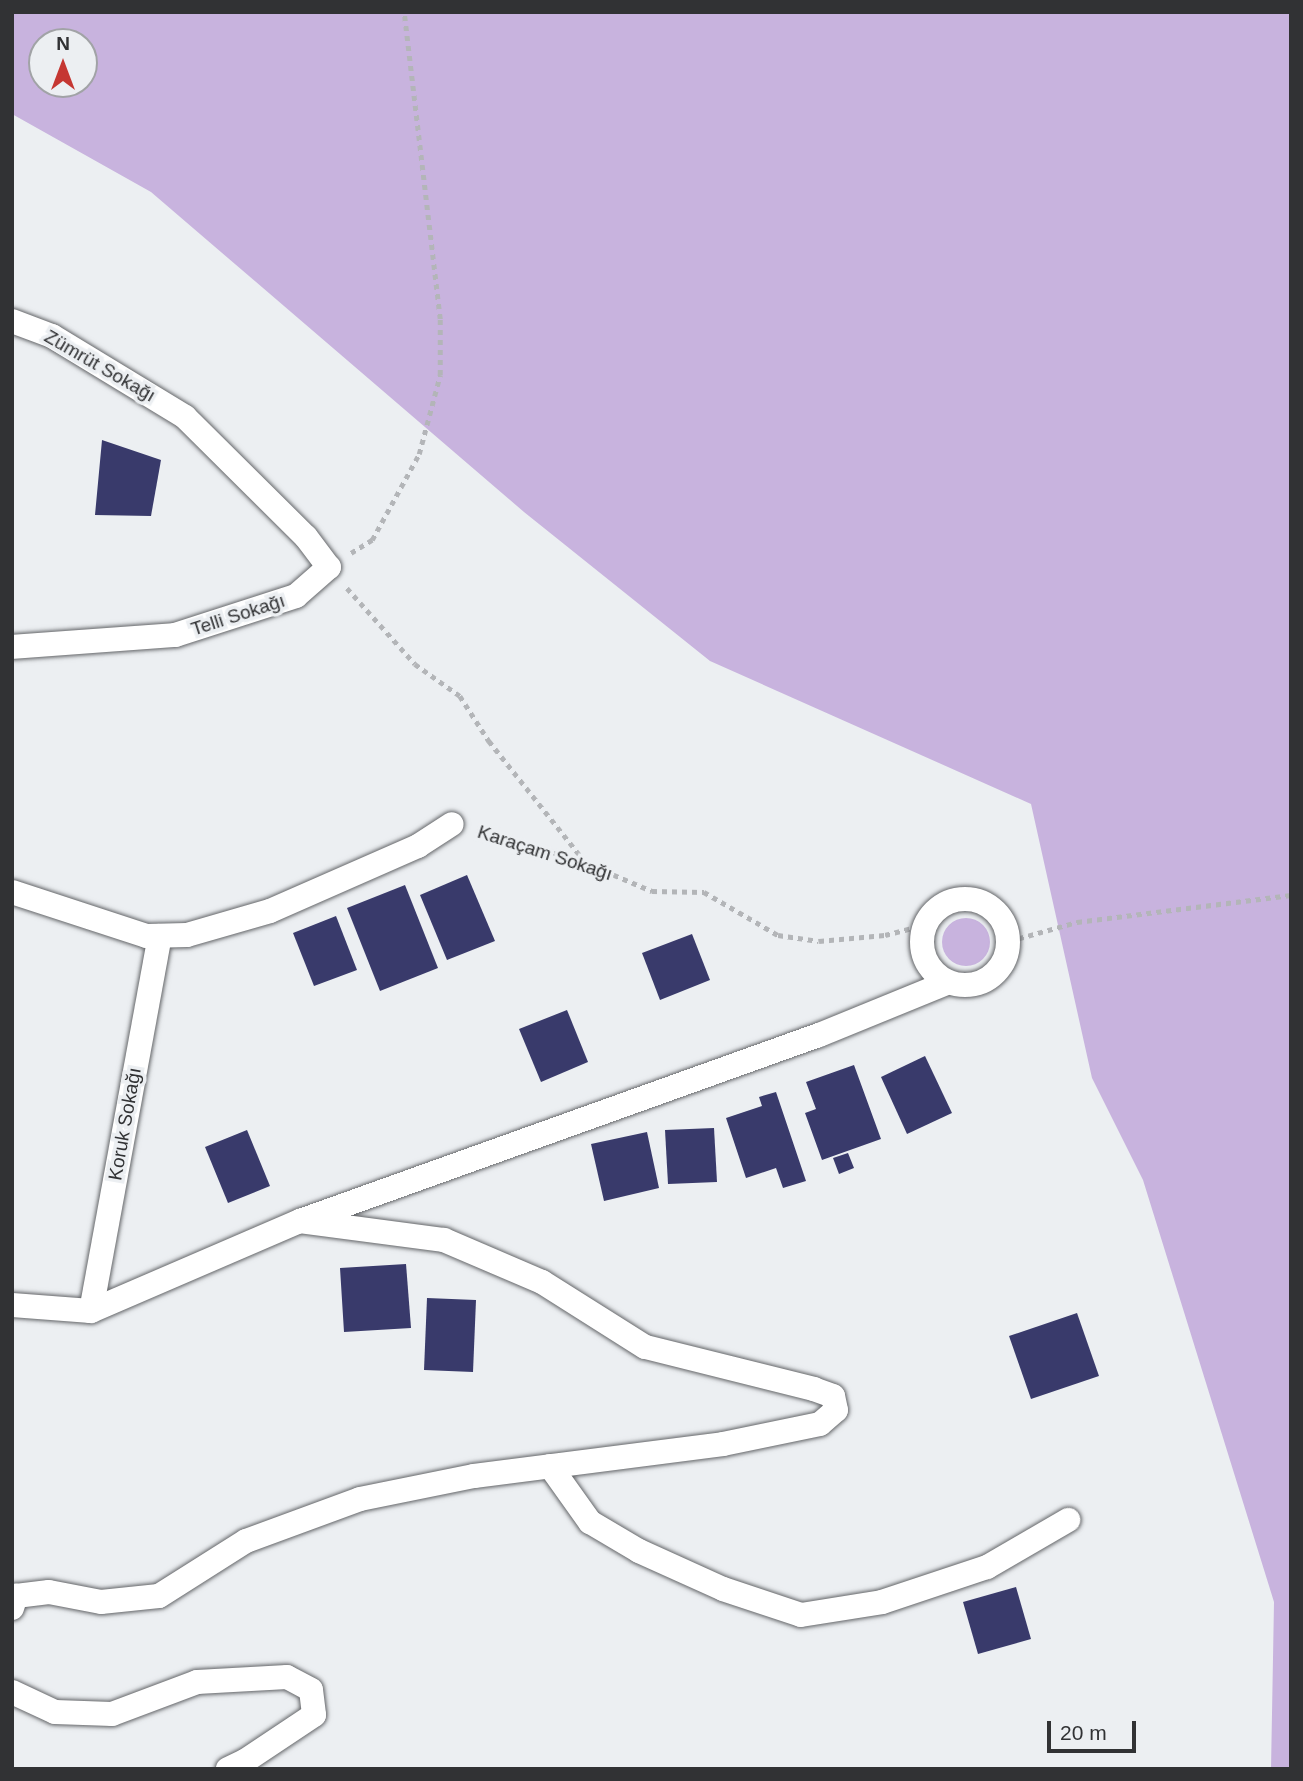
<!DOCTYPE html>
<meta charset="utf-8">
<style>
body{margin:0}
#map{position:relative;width:1303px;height:1781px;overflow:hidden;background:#eceff2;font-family:Arial,sans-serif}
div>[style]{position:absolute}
.green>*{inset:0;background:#c8b3de}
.round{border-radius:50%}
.building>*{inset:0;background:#393a6b}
.path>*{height:4.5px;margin-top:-2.25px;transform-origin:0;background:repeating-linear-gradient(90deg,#b3b5b8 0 5px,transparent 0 10px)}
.roads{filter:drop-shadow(0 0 2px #646669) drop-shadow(0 0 2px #646669)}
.street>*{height:24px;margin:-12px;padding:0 12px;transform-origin:12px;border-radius:12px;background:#fff}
.street>.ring{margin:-12px;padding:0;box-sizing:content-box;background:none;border:24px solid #fff;border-radius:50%}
span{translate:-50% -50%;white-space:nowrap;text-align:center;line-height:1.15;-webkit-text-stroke:7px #eceff2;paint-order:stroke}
.street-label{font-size:19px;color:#313234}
.frame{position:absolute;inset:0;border:14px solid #313234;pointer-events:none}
.north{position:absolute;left:28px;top:28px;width:70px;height:70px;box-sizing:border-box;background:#eceff2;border:2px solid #a1a3a6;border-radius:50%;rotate:0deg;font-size:19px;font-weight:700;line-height:28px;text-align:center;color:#313234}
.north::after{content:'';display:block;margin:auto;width:24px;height:32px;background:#c53732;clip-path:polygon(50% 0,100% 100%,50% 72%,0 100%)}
.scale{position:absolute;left:1047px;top:1721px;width:89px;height:32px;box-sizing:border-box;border:4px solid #313234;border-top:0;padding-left:9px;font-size:21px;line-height:24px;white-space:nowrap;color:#313234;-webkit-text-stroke:5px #eceff2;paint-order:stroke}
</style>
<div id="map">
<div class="green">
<div style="clip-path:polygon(evenodd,12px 12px,1291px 12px,1291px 1769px,1271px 1769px,1274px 1602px,1143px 1180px,1092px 1078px,1031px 804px,710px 661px,524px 512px,151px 192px,12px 114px,12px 12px,42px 42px,84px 42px,84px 84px,42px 84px,42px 42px)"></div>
<div class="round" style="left:942px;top:918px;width:48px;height:48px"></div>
</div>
<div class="building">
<div style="clip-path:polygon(102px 440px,161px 460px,151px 516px,95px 515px)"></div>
<div style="clip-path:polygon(467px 875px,495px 941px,447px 960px,420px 895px)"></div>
<div style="clip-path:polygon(405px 885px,438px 968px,380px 991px,347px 908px)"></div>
<div style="clip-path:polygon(336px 916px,357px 970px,314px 986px,293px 933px)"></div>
<div style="clip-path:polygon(692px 934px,710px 980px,660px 1000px,642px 953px)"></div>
<div style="clip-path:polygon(567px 1010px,588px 1062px,541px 1082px,519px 1029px)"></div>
<div style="clip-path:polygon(925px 1056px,952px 1113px,907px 1134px,881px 1077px)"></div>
<div style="clip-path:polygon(854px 1065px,881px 1139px,822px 1160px,805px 1113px,816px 1109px,806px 1082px)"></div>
<div style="clip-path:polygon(776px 1092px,806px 1181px,783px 1188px,776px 1168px,746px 1178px,726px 1118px,762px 1106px,759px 1097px)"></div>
<div style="clip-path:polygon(714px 1128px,717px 1182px,668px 1184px,665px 1130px)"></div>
<div style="clip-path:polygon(247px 1130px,270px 1186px,228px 1203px,205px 1147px)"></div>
<div style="clip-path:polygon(647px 1132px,659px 1188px,604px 1201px,591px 1144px)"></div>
<div style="clip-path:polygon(848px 1153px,854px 1168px,839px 1174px,833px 1158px)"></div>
<div style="clip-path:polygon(406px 1264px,411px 1328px,344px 1332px,340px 1268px)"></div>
<div style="clip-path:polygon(427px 1298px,476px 1300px,473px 1372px,424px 1370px)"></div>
<div style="clip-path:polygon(1077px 1313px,1099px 1376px,1031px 1399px,1009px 1336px)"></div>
<div style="clip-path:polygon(1016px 1587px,1031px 1639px,978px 1654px,963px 1602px)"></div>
</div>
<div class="path">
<div style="left:351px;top:553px;width:25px;rotate:-32deg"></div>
<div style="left:372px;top:540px;width:98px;rotate:-61.3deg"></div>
<div style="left:419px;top:454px;width:82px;rotate:-75.1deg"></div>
<div style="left:440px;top:375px;width:56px;rotate:-90deg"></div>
<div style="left:440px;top:319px;width:309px;rotate:-96.7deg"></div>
<div style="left:347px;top:588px;width:102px;rotate:48.2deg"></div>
<div style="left:415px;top:664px;width:55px;rotate:35.4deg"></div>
<div style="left:460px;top:696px;width:54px;rotate:57.2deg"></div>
<div style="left:489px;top:741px;width:156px;rotate:51.5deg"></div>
<div style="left:477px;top:830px;width:114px;rotate:16.8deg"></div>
<div style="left:586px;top:863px;width:72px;rotate:23deg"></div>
<div style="left:652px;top:891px;width:52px;rotate:1.1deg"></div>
<div style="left:704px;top:892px;width:86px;rotate:30.2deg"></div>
<div style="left:778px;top:935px;width:41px;rotate:8.3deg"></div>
<div style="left:819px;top:941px;width:66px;rotate:-5.2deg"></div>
<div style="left:885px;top:935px;width:40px;rotate:-14.4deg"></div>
<div style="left:1009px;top:941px;width:71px;rotate:-15.6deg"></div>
<div style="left:1077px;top:922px;width:216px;rotate:-7.2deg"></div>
</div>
<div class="roads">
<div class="street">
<div style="left:12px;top:321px;width:43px;rotate:20.6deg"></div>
<div style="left:52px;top:336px;width:156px;rotate:31.3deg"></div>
<div style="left:185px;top:417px;width:170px;rotate:44.8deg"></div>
<div style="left:306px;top:537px;width:38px;rotate:53deg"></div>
<div style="left:329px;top:567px;width:44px;rotate:138.7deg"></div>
<div style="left:296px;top:596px;width:127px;rotate:162.1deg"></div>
<div style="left:175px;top:635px;width:163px;rotate:175.8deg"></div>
<div style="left:12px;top:892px;width:142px;rotate:18.1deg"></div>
<div style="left:147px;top:936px;width:40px;rotate:-1.4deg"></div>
<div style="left:187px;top:935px;width:86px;rotate:-16.1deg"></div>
<div style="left:270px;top:911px;width:162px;rotate:-23.7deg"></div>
<div style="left:418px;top:846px;width:40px;rotate:-32.9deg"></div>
<div class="ring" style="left:922px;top:899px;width:62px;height:62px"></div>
<div style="left:12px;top:1305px;width:79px;rotate:4.3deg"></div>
<div style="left:91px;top:1311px;width:228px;rotate:-23.3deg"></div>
<div style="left:300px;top:1221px;width:551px;rotate:-19.72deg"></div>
<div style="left:819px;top:1035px;width:140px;rotate:-22.2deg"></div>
<div style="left:91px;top:1311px;width:381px;rotate:-79.6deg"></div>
<div style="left:550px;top:1466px;width:69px;rotate:54.5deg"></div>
<div style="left:590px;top:1522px;width:57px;rotate:30.6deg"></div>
<div style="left:639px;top:1551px;width:92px;rotate:24.3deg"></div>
<div style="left:723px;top:1589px;width:82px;rotate:18.4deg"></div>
<div style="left:801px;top:1615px;width:82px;rotate:-9.1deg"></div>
<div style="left:882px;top:1602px;width:111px;rotate:-18.4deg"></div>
<div style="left:987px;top:1567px;width:94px;rotate:-30.1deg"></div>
<div style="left:12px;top:1608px;width:13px;rotate:-72deg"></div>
<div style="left:16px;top:1596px;width:33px;rotate:-7deg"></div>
<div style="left:49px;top:1592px;width:53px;rotate:10.9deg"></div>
<div style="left:101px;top:1602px;width:58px;rotate:-5.9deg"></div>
<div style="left:159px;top:1596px;width:103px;rotate:-32.3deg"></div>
<div style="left:246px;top:1541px;width:121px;rotate:-20.2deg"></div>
<div style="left:360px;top:1499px;width:116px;rotate:-11.4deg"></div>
<div style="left:474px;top:1476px;width:251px;rotate:-7.3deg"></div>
<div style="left:723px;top:1444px;width:99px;rotate:-11.7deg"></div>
<div style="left:820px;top:1424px;width:21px;rotate:-41deg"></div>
<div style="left:836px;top:1410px;width:14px;rotate:-102deg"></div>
<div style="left:833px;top:1396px;width:20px;rotate:-160deg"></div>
<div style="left:814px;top:1389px;width:174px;rotate:-166deg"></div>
<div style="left:645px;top:1347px;width:122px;rotate:-147.7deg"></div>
<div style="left:542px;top:1282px;width:107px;rotate:-156.8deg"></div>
<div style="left:444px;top:1240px;width:145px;rotate:-172.5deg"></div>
<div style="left:12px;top:1692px;width:47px;rotate:24.9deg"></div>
<div style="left:55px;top:1712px;width:57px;rotate:2deg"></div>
<div style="left:112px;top:1714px;width:91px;rotate:-20.6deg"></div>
<div style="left:197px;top:1682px;width:90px;rotate:-3.2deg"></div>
<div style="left:287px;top:1677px;width:27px;rotate:28deg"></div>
<div style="left:311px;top:1690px;width:25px;rotate:83deg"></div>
<div style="left:314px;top:1715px;width:83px;rotate:146.3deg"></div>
<div style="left:245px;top:1761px;width:19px;rotate:155deg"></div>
</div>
</div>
<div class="street-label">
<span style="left:100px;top:366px;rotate:30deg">Zümrüt Sokağı</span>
<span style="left:238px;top:615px;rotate:-18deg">Telli Sokağı</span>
<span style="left:545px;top:853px;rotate:18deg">Karaçam Sokağı</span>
<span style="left:125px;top:1124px;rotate:-80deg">Koruk Sokağı</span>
</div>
<div class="frame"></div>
<div class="north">N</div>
<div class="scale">20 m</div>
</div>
